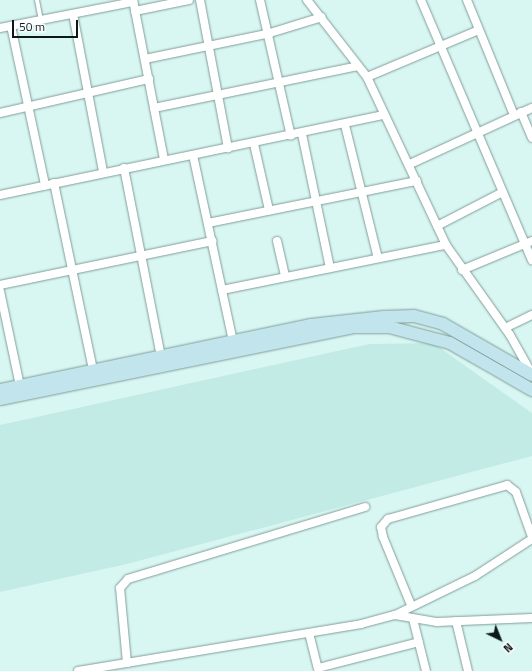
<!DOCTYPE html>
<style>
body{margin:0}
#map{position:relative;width:532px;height:671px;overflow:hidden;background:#d9f7f2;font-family:"Titillium Web",sans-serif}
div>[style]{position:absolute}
.built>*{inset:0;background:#c3ebe5}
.roads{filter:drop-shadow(0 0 1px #819d99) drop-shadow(0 0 1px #819d99)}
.lane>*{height:4px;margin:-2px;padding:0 2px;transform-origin:2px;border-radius:2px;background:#fff}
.street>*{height:8px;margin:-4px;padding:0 4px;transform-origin:4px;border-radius:4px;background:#fff}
.secondary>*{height:12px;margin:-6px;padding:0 6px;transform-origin:6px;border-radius:6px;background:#c1e4ed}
span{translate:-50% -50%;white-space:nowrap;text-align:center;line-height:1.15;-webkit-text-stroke:3.5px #f8fefd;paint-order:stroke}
.north{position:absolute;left:480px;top:619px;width:40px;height:40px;-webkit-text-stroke:3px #f8fefd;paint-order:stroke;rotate:137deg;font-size:11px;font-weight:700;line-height:16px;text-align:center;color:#0d1817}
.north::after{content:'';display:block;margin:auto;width:14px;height:18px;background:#0d1817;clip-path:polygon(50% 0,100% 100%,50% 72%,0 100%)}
.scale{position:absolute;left:12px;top:20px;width:66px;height:18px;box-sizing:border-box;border:2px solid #0d1817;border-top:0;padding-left:5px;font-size:12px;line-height:14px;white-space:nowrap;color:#0d1817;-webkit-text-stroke:3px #f8fefd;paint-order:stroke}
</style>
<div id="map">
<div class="built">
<div style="clip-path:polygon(433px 343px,532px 413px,532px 456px,127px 564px,0 592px,0 425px,369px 344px)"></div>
</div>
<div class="roads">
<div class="lane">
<div style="left:37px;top:0;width:20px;rotate:79deg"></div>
</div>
<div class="street">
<div style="left:133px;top:0;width:162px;rotate:79deg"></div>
<div style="left:200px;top:0;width:151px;rotate:79.3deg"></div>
<div style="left:260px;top:0;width:139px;rotate:77.2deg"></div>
<div style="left:307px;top:0;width:98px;rotate:52.1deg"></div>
<div style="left:367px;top:77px;width:186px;rotate:64.8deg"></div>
<div style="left:446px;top:245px;width:110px;rotate:54.6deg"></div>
<div style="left:510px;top:335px;width:45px;rotate:60.6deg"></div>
<div style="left:421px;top:0;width:283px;rotate:66.9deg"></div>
<div style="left:467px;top:0;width:124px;rotate:67.8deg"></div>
<div style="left:135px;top:11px;width:55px;rotate:-11.5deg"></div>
<div style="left:73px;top:14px;width:161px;rotate:79.2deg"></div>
<div style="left:11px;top:26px;width:163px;rotate:77.9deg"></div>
<div style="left:0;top:28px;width:136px;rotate:-11.1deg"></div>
<div style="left:145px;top:59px;width:128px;rotate:-11.7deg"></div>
<div style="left:270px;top:33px;width:54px;rotate:-17.1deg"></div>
<div style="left:367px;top:77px;width:121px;rotate:-22.8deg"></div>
<div style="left:154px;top:108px;width:208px;rotate:-11.6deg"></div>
<div style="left:521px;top:112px;width:28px;rotate:67deg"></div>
<div style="left:0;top:113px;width:153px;rotate:-12.9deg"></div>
<div style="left:345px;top:125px;width:137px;rotate:76.1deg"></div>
<div style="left:302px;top:134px;width:137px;rotate:78.2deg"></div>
<div style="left:254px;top:144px;width:68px;rotate:77.2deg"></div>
<div style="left:193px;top:155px;width:190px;rotate:77.9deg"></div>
<div style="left:410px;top:164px;width:134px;rotate:-24.7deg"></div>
<div style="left:124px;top:168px;width:192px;rotate:78.9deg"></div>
<div style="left:54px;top:183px;width:191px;rotate:78.2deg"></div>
<div style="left:0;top:195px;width:392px;rotate:-11.8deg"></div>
<div style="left:208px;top:223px;width:213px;rotate:-11.4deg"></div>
<div style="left:437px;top:226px;width:74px;rotate:-27.3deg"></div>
<div style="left:277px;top:241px;width:37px;rotate:77deg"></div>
<div style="left:462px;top:270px;width:76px;rotate:-22.5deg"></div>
<div style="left:0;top:285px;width:217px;rotate:-11.7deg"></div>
<div style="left:222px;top:290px;width:228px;rotate:-11.4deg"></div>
<div style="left:0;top:291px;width:97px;rotate:78.1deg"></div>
<div style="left:505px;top:328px;width:30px;rotate:-26deg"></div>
<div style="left:411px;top:605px;width:74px;rotate:-112.4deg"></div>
<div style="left:383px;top:537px;width:10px;rotate:-101deg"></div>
<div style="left:381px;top:527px;width:11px;rotate:-49deg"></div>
<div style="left:388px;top:519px;width:124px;rotate:-15.9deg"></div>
<div style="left:507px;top:485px;width:11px;rotate:38deg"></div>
<div style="left:516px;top:492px;width:48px;rotate:70.4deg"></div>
<div style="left:395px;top:615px;width:43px;rotate:9.5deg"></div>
<div style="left:437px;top:622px;width:95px;rotate:-2.4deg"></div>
<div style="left:413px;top:619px;width:54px;rotate:76deg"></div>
<div style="left:456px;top:621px;width:51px;rotate:76.5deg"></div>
<div style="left:309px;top:633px;width:36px;rotate:76deg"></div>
<div style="left:318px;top:668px;width:104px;rotate:-14.4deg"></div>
<div style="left:127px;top:663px;width:75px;rotate:-95.3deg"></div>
<div style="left:120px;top:588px;width:12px;rotate:-48deg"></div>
<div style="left:128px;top:579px;width:248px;rotate:-16.9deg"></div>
<div style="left:78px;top:671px;width:287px;rotate:-9.4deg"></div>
<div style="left:361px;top:624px;width:35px;rotate:-15deg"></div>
<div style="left:395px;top:615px;width:89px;rotate:-26deg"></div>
<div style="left:475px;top:576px;width:68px;rotate:-33deg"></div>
</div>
<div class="secondary">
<div style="left:0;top:390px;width:318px;rotate:-11.8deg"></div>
<div style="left:311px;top:325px;width:73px;rotate:-6.3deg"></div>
<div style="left:384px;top:317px;width:30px;rotate:-2deg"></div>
<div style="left:414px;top:316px;width:30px;rotate:15deg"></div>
<div style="left:443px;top:324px;width:103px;rotate:29.8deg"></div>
<div style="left:0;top:399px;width:362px;rotate:-11.5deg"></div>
<div style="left:355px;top:327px;width:34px"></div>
<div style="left:389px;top:327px;width:63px;rotate:14.7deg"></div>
<div style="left:450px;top:343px;width:95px;rotate:29.8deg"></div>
</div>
</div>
<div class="north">N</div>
<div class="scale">50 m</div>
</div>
